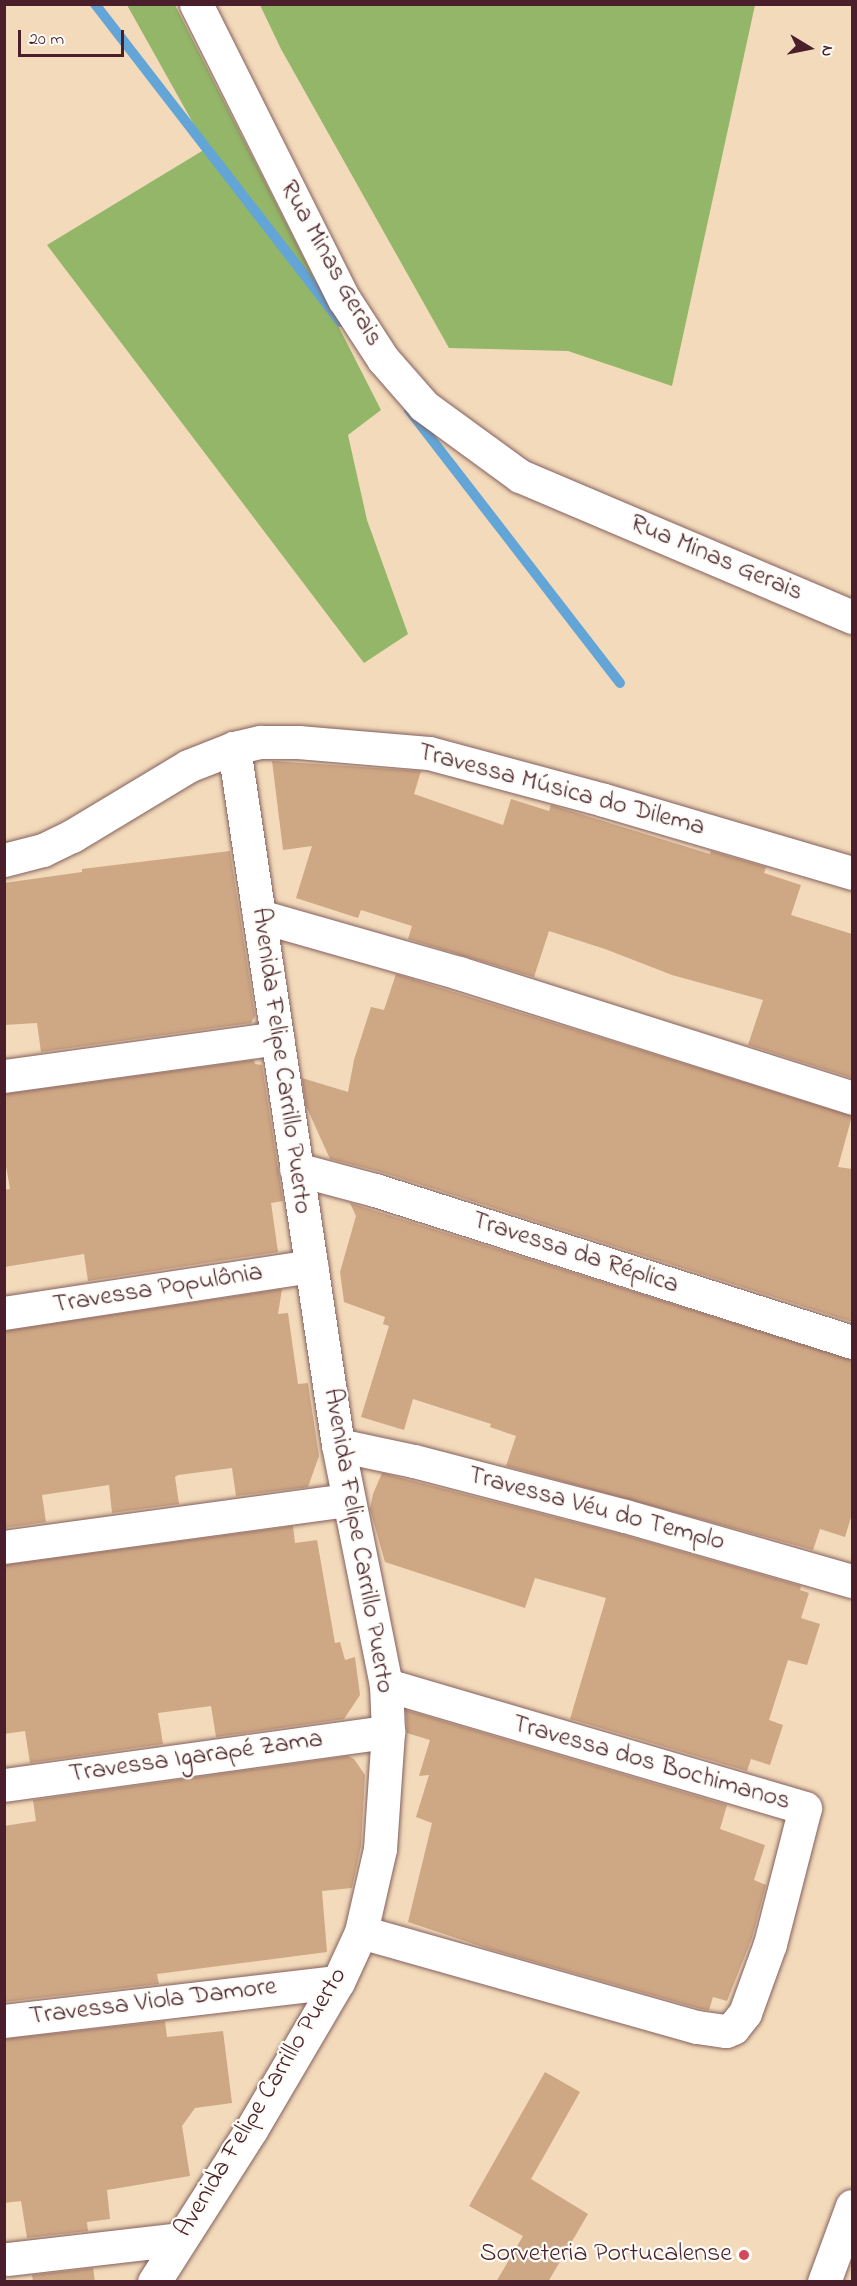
<!DOCTYPE html>
<meta charset="utf-8">
<style>
body{margin:0}
#map{position:relative;width:857px;height:2286px;overflow:hidden;background:#f2daba;font-family:"Indie Flower",sans-serif}
div>[style]{position:absolute}
.forest>*{inset:0;background:#93b669}
.stream>*{height:10px;margin:-5px;padding:0 5px;transform-origin:5px;border-radius:5px;background:#62a5d6}
.building>*{inset:0;background:#cea785}
.roads{filter:drop-shadow(0 0 2px #85605d) drop-shadow(0 0 2px #85605d)}
.minor>*{height:33px;margin:-16.5px;padding:0 16.5px;transform-origin:16.5px;border-radius:16.5px;background:#fff}
.dots>*{width:16px;height:16px;translate:-50% -50%;box-sizing:border-box;border:3px solid #fdfcf7;border-radius:50%}
span{translate:-50% -50%;white-space:nowrap;text-align:center;line-height:1.15;-webkit-text-stroke:4.5px #fdfcf7;paint-order:stroke}
.street-label{font-size:26px;color:#4a1f2b}
.poi-label{font-size:26px;color:#4a1f2b}
.right{translate:-100% -50%;text-align:right}
.frame{position:absolute;inset:0;border:6px solid #4a1f2b;pointer-events:none}
.north{position:absolute;left:779px;top:18px;width:60px;height:60px;-webkit-text-stroke:4px #fdfcf7;paint-order:stroke;rotate:100deg;font-size:16px;font-weight:700;line-height:24px;text-align:center;color:#4a1f2b}
.north::after{content:'';display:block;margin:auto;width:21px;height:27px;background:#4a1f2b;clip-path:polygon(50% 0,100% 100%,50% 72%,0 100%)}
.scale{position:absolute;left:18px;top:30px;width:106px;height:27px;box-sizing:border-box;border:3px solid #4a1f2b;border-top:0;padding-left:8px;font-size:18px;line-height:21px;white-space:nowrap;color:#4a1f2b;-webkit-text-stroke:4px #fdfcf7;paint-order:stroke}
</style>
<div id="map">
<div class="forest">
<div style="clip-path:polygon(127px 5px,175px 5px,381px 410px,348px 435px,367px 520px,408px 634px,364px 663px,47px 245px,207px 148px)"></div>
<div style="clip-path:polygon(260px 5px,755px 5px,672px 386px,568px 351px,449px 348px,281px 49px)"></div>
</div>
<div class="stream">
<div style="left:95px;top:4px;width:402px;rotate:52.3deg"></div>
<div style="left:409px;top:410px;width:345px;rotate:52.3deg"></div>
</div>
<div class="building">
<div style="clip-path:polygon(272px 761px,421px 771px,414px 794px,503px 825px,511px 799px,549px 811px,551px 805px,710px 854px,711px 851px,766px 867px,764px 873px,801px 885px,791px 915px,852px 934px,852px 1078px,748px 1045px,763px 1000px,672px 975px,605px 949px,549px 931px,534px 977px,408px 939px,412px 926px,361px 910px,358px 918px,296px 898px,312px 846px,283px 850px)"></div>
<div style="clip-path:polygon(230px 851px,255px 1016px,251px 1023px,41px 1052px,37px 1023px,4px 1025px,4px 883px,82px 872px,82px 869px)"></div>
<div style="clip-path:polygon(396px 974px,852px 1116px,838px 1167px,852px 1169px,852px 1322px,381px 1172px,330px 1159px,306px 1106px,302px 1078px,348px 1092px,354px 1060px,371px 1007px,384px 1010px)"></div>
<div style="clip-path:polygon(254px 1060px,255px 1064px,262px 1065px,283px 1201px,271px 1203px,278px 1252px,88px 1281px,84px 1254px,4px 1267px,4px 1190px,10px 1189px,4px 1155px,4px 1094px)"></div>
<div style="clip-path:polygon(350px 1203px,852px 1360px,852px 1514px,845px 1537px,820px 1529px,813px 1550px,506px 1466px,516px 1436px,490px 1427px,491px 1424px,413px 1399px,404px 1430px,361px 1417px,389px 1326px,383px 1324px,385px 1317px,344px 1302px,340px 1272px,356px 1216px)"></div>
<div style="clip-path:polygon(282px 1289px,278px 1314px,288px 1313px,298px 1384px,308px 1383px,319px 1456px,308px 1487px,236px 1496px,232px 1468px,178px 1475px,175px 1477px,179px 1504px,112px 1513px,109px 1485px,42px 1495px,46px 1522px,4px 1528px,4px 1331px)"></div>
<div style="clip-path:polygon(382px 1473px,620px 1534px,801px 1586px,800px 1590px,809px 1593px,801px 1618px,820px 1624px,807px 1665px,788px 1660px,769px 1720px,783px 1725px,770px 1765px,751px 1759px,747px 1771px,570px 1719px,606px 1598px,535px 1578px,525px 1608px,385px 1562px,370px 1509px,373px 1494px)"></div>
<div style="clip-path:polygon(293px 1526px,295px 1543px,317px 1540px,335px 1643px,340px 1642px,345px 1660px,355px 1657px,360px 1695px,344px 1719px,216px 1737px,211px 1706px,158px 1713px,163px 1744px,30px 1763px,25px 1731px,4px 1734px,4px 1565px)"></div>
<div style="clip-path:polygon(406px 1710px,727px 1805px,720px 1829px,765px 1845px,754px 1880px,766px 1885px,752px 1938px,727px 2001px,713px 1997px,709px 2010px,701px 2009px,489px 1949px,408px 1922px,432px 1823px,416px 1817px,429px 1775px,419px 1776px,430px 1740px,407px 1733px)"></div>
<div style="clip-path:polygon(348px 1756px,354px 1759px,365px 1775px,361px 1846px,352px 1888px,322px 1891px,327px 1952px,157px 1974px,159px 1984px,4px 2002px,4px 1826px,36px 1821px,33px 1800px)"></div>
<div style="clip-path:polygon(165px 2021px,167px 2037px,223px 2031px,232px 2103px,195px 2108px,182px 2126px,190px 2176px,107px 2190px,110px 2219px,87px 2222px,88px 2231px,27px 2238px,21px 2201px,4px 2203px,4px 2039px)"></div>
<div style="clip-path:polygon(545px 2072px,580px 2092px,531px 2179px,588px 2214px,548px 2282px,496px 2282px,523px 2236px,469px 2206px)"></div>
<div style="clip-path:polygon(93px 2268px,95px 2282px,33px 2282px,32px 2275px)"></div>
</div>
<div class="roads">
<div class="minor">
<div style="left:196px;top:4px;width:330px;rotate:63.4deg"></div>
<div style="left:344px;top:299px;width:72px;rotate:57deg"></div>
<div style="left:383px;top:359px;width:62px;rotate:48.9deg"></div>
<div style="left:424px;top:406px;width:119px;rotate:36.1deg"></div>
<div style="left:520px;top:476px;width:361px;rotate:23deg"></div>
<div style="left:4px;top:860px;width:40px;rotate:-14.4deg"></div>
<div style="left:43px;top:850px;width:32px;rotate:-26deg"></div>
<div style="left:72px;top:836px;width:135px;rotate:-31.1deg"></div>
<div style="left:188px;top:766px;width:49px;rotate:-21.4deg"></div>
<div style="left:234px;top:748px;width:28px;rotate:-13deg"></div>
<div style="left:261px;top:742px;width:37px"></div>
<div style="left:298px;top:742px;width:131px;rotate:4.8deg"></div>
<div style="left:429px;top:753px;width:181px;rotate:15deg"></div>
<div style="left:604px;top:800px;width:259px;rotate:16.4deg"></div>
<div style="left:259px;top:916px;width:208px;rotate:15.9deg"></div>
<div style="left:459px;top:973px;width:412px;rotate:17.6deg"></div>
<div style="left:4px;top:1076px;width:276px;rotate:-7.9deg"></div>
<div style="left:296px;top:1169px;width:82px;rotate:14.9deg"></div>
<div style="left:375px;top:1190px;width:501px;rotate:17.67deg"></div>
<div style="left:4px;top:1313px;width:311px;rotate:-8.7deg"></div>
<div style="left:338px;top:1445px;width:78px;rotate:11.9deg"></div>
<div style="left:414px;top:1461px;width:218px;rotate:14.6deg"></div>
<div style="left:625px;top:1516px;width:236px;rotate:16deg"></div>
<div style="left:4px;top:1547px;width:347px;rotate:-7.8deg"></div>
<div style="left:4px;top:1785px;width:388px;rotate:-7.9deg"></div>
<div style="left:361px;top:1932px;width:349px;rotate:15.8deg"></div>
<div style="left:697px;top:2027px;width:29px;rotate:8deg"></div>
<div style="left:726px;top:2031px;width:8px;rotate:-23deg"></div>
<div style="left:733px;top:2028px;width:19px;rotate:-51deg"></div>
<div style="left:745px;top:2013px;width:73px;rotate:-70.1deg"></div>
<div style="left:770px;top:1944px;width:140px;rotate:-75.6deg"></div>
<div style="left:805px;top:1808px;width:437px;rotate:-163.6deg"></div>
<div style="left:4px;top:2021px;width:336px;rotate:-6.7deg"></div>
<div style="left:8px;top:2259px;width:173px;rotate:-6.6deg"></div>
<div style="left:154px;top:2282px;width:180px;rotate:-57.5deg"></div>
<div style="left:251px;top:2130px;width:172px;rotate:-59.6deg"></div>
<div style="left:338px;top:1982px;width:55px;rotate:-65.3deg"></div>
<div style="left:361px;top:1932px;width:85px;rotate:-77.1deg"></div>
<div style="left:380px;top:1849px;width:117px;rotate:-86.1deg"></div>
<div style="left:388px;top:1732px;width:47px;rotate:-92.4deg"></div>
<div style="left:386px;top:1685px;width:245px;rotate:-101.3deg"></div>
<div style="left:338px;top:1445px;width:705px;rotate:-98.49deg"></div>
<div style="left:824px;top:2282px;width:81px;rotate:-69.8deg"></div>
</div>
</div>
<div class="dots">
<div style="left:744px;top:2255px;background:#d1495b"></div>
</div>
<div class="street-label">
<span style="left:330px;top:264px;rotate:61deg">Rua Minas Gerais</span>
<span style="left:716px;top:559px;rotate:23deg">Rua Minas Gerais</span>
<span style="left:561px;top:791px;rotate:15deg">Travessa Música do Dilema</span>
<span style="left:280px;top:1061px;rotate:82deg">Avenida Felipe Carrillo Puerto</span>
<span style="left:575px;top:1254px;rotate:18deg">Travessa da Réplica</span>
<span style="left:158px;top:1290px;rotate:-9deg">Travessa Populônia</span>
<span style="left:596px;top:1510px;rotate:15deg">Travessa Véu do Templo</span>
<span style="left:357px;top:1541px;rotate:80deg">Avenida Felipe Carrillo Puerto</span>
<span style="left:196px;top:1758px;rotate:-8deg">Travessa Igarapé Zama</span>
<span style="left:651px;top:1764px;rotate:16deg">Travessa dos Bochimanos</span>
<span style="left:153px;top:2003px;rotate:-7deg">Travessa Viola Damore</span>
<span style="left:262px;top:2103px;rotate:-59deg">Avenida Felipe Carrillo Puerto</span>
</div>
<div class="poi-label">
<span class="right" style="left:732px;top:2255px">Sorveteria Portucalense</span>
</div>
<div class="frame"></div>
<div class="north">N</div>
<div class="scale">20 m</div>
</div>
